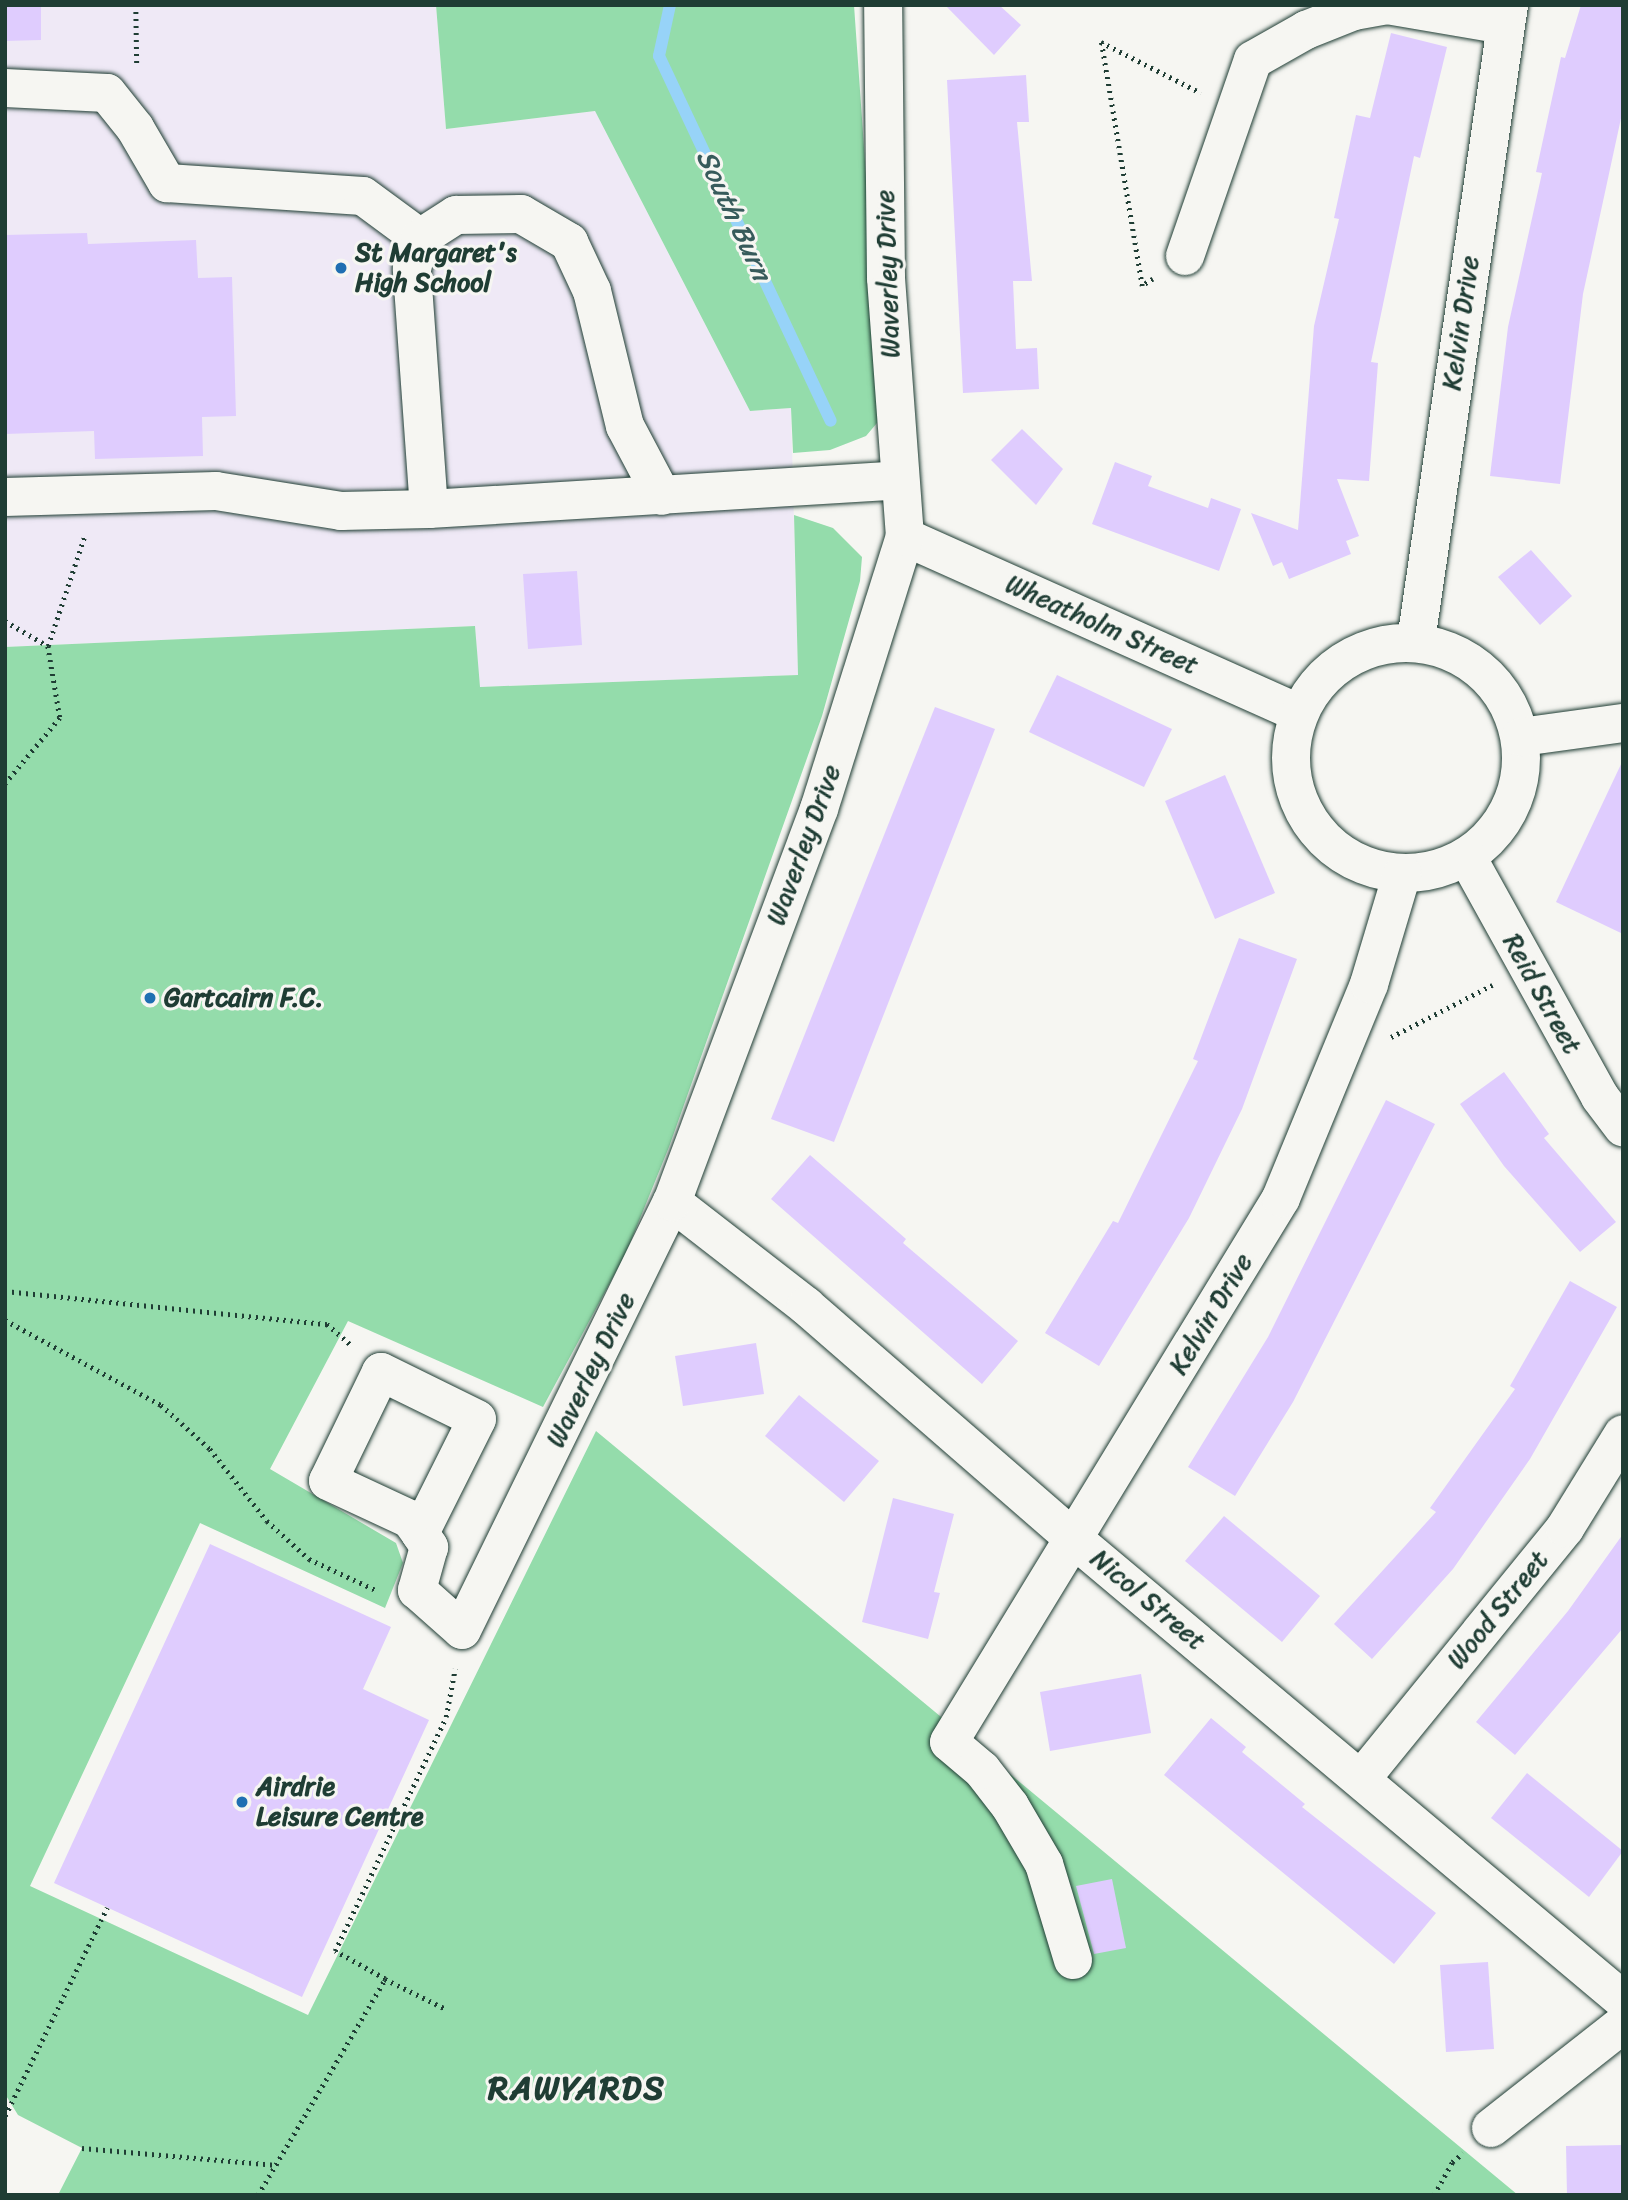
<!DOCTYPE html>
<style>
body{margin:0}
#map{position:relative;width:1628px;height:2200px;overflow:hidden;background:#f6f6f2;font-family:Sriracha,sans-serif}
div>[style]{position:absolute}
.built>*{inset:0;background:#efe9f6}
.green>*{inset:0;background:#94dcab}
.stream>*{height:12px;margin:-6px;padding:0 6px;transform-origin:6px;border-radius:6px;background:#97d3f8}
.building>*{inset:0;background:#dfccfe}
.path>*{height:4.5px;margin-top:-2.25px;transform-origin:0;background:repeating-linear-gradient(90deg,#1f3d34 0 2px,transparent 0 7px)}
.roads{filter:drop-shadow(0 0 2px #1f3d34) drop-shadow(0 0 2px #1f3d34)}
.minor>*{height:38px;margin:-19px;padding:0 19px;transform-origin:19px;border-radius:19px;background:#f6f6f2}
.minor>.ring{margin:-19px;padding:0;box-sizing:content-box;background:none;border:38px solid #f6f6f2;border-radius:50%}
.dots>*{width:19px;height:19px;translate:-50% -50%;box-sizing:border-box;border:4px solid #f6f6f2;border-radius:50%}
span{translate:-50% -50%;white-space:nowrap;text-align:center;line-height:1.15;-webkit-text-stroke:6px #f6f6f2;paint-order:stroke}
.poi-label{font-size:26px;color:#1f3d34;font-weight:700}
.left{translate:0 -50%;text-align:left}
.street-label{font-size:26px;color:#1f3d34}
.water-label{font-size:28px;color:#375b5b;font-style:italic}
.district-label{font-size:33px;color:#1f3d34;font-weight:700;letter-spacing:2px}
.frame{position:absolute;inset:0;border:7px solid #1f3d34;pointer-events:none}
</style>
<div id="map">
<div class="built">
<div style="clip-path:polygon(5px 5px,436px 5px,446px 129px,595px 111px,750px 411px,791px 408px,798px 675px,479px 687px,475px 626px,5px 647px)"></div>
</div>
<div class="green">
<div style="clip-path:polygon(436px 5px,854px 5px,882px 404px,877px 423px,866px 436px,830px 450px,793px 453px,791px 408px,750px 411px,595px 111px,446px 129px)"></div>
<div style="clip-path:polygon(794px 515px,833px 528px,862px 557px,860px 581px,822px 716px,669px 1147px,626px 1253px,543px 1407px,348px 1321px,270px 1469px,396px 1543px,403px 1563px,385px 1608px,200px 1523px,30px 1886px,308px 2015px,596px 1431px,1518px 2195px,58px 2195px,82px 2148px,18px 2115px,5px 2094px,5px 647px,475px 626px,480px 687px,798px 675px)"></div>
</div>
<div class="stream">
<div style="left:670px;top:5px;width:52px;rotate:102.2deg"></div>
<div style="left:659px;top:56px;width:403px;rotate:64.8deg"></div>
</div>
<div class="building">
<div style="clip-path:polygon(5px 5px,41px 5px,41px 40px,5px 41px)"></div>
<div style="clip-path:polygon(945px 5px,999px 5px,1021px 25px,994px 55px)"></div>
<div style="clip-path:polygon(1581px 5px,1623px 5px,1623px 109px,1583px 294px,1560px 484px,1490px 476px,1508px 327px,1542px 173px,1536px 172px,1561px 57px,1565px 58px)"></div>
<div style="clip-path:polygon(1391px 33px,1447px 47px,1420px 158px,1414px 156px,1371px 362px,1378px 363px,1369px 481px,1337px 479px,1359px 536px,1346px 541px,1351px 554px,1289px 579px,1282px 562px,1273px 566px,1251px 513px,1298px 530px,1314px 326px,1339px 219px,1334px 218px,1356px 115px,1370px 118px)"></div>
<div style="clip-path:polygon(1026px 75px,1029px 122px,1017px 122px,1032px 281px,1013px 281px,1016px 349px,1037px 348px,1039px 389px,963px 393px,947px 80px)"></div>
<div style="clip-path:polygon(87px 233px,88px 244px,196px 240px,198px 278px,232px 277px,236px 416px,202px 417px,203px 456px,95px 459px,94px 431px,5px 434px,5px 235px)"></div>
<div style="clip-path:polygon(1022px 429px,1063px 469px,1036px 505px,991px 460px)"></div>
<div style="clip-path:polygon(1115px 462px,1152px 476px,1148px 486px,1208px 508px,1211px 498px,1241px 509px,1219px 571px,1092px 524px)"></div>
<div style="clip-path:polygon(1531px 550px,1572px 596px,1540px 625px,1498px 577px)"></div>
<div style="clip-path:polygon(577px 571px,582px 645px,528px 649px,523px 574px)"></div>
<div style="clip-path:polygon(1057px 675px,1172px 729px,1144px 787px,1029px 732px)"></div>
<div style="clip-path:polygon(935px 707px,995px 729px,834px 1142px,771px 1119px)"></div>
<div style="clip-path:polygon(1623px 760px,1623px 934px,1556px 902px)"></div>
<div style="clip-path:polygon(1225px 775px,1275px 893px,1215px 919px,1165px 801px)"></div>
<div style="clip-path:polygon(1239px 938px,1297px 959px,1242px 1109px,1189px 1218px,1099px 1366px,1045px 1333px,1113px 1221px,1118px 1223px,1198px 1061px,1193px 1059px)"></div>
<div style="clip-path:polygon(1504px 1072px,1549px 1134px,1544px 1138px,1616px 1222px,1580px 1252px,1504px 1166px,1460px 1104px)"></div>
<div style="clip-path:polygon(1386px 1100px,1435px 1124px,1293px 1402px,1235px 1496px,1188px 1467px,1268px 1337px)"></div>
<div style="clip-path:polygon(810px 1155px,906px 1239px,903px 1243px,1018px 1341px,982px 1384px,771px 1199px)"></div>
<div style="clip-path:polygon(1570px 1281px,1617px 1307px,1530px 1459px,1453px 1569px,1372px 1659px,1334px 1624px,1436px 1512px,1430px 1508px,1515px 1389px,1510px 1386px)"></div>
<div style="clip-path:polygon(756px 1343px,764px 1394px,683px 1406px,675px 1356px)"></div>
<div style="clip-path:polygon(799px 1395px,879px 1461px,844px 1502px,765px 1436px)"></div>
<div style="clip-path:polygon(893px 1498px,954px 1514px,934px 1592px,940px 1593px,928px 1639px,862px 1622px)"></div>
<div style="clip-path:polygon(1224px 1516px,1320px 1596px,1282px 1642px,1185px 1561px)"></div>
<div style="clip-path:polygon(1623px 1534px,1623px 1628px,1515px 1755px,1476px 1722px,1568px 1611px)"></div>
<div style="clip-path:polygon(210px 1544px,391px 1627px,363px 1689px,429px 1720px,302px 1997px,54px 1883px)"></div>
<div style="clip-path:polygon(1141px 1674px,1151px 1733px,1050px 1751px,1040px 1692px)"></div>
<div style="clip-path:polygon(1211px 1718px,1246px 1747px,1242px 1752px,1305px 1804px,1302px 1807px,1436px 1913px,1394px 1964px,1164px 1775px)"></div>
<div style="clip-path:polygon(1527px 1773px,1623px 1851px,1589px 1897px,1491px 1818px)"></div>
<div style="clip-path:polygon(1112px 1879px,1126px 1948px,1094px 1954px,1076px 1886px)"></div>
<div style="clip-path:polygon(1488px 1962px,1494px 2049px,1446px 2052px,1440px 1965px)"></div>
<div style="clip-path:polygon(1623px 2145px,1623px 2195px,1567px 2195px,1566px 2146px)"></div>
</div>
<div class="path">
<div style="left:136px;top:5px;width:61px;rotate:89.1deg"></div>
<div style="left:1153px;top:279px;width:13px;rotate:148deg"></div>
<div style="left:1142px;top:286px;width:247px;rotate:-99.5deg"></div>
<div style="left:1101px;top:42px;width:112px;rotate:27deg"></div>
<div style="left:5px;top:621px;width:50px;rotate:30.2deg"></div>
<div style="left:48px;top:646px;width:73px;rotate:80.5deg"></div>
<div style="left:60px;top:718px;width:86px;rotate:129.8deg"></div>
<div style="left:48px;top:646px;width:117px;rotate:-71.6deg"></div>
<div style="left:1391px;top:1037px;width:114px;rotate:-27.2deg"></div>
<div style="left:5px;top:1291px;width:324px;rotate:5.9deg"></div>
<div style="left:327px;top:1324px;width:33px;rotate:41deg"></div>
<div style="left:5px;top:1320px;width:178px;rotate:28.6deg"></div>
<div style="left:161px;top:1405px;width:66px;rotate:41.9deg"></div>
<div style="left:210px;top:1449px;width:92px;rotate:51.6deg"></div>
<div style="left:267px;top:1521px;width:57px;rotate:42.1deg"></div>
<div style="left:309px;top:1559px;width:76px;rotate:24.9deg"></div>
<div style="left:385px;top:1979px;width:68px;rotate:26.2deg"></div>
<div style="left:5px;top:2116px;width:232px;rotate:-63.9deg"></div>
<div style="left:82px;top:2148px;width:195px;rotate:5deg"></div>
<div style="left:258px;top:2195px;width:251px;rotate:-59.5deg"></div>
<div style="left:385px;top:1979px;width:57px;rotate:-150.8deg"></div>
<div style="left:335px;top:1951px;width:259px;rotate:-64.6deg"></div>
<div style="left:446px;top:1717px;width:49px;rotate:-79.4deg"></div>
<div style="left:1434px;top:2195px;width:38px;rotate:-61deg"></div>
<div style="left:1452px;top:2162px;width:14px;rotate:-39deg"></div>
</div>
<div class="roads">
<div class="minor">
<div style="left:5px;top:88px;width:102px;rotate:2.8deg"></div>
<div style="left:107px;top:93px;width:45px;rotate:51.3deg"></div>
<div style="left:135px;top:128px;width:64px;rotate:59.8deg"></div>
<div style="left:167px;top:183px;width:196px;rotate:3.8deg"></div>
<div style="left:363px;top:196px;width:71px;rotate:36.4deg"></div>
<div style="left:1185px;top:256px;width:207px;rotate:-70.9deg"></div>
<div style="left:1253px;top:60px;width:61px;rotate:-29.5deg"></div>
<div style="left:1306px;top:30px;width:52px;rotate:-21.6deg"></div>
<div style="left:1354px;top:11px;width:34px;rotate:-10deg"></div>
<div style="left:1387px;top:5px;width:119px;rotate:9.7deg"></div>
<div style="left:5px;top:497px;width:211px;rotate:-1.6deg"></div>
<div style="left:216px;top:491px;width:127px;rotate:9.1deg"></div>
<div style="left:341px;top:511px;width:88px;rotate:-1.3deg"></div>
<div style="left:429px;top:509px;width:472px;rotate:-3.5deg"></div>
<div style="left:429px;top:509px;width:241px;rotate:-94.1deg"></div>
<div style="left:412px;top:269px;width:32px;rotate:-76deg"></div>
<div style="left:420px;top:238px;width:43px;rotate:-32.6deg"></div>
<div style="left:456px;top:215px;width:65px;rotate:-0.9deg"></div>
<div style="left:521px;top:214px;width:56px;rotate:30.3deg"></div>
<div style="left:569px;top:242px;width:54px;rotate:64.9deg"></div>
<div style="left:592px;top:291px;width:139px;rotate:76.3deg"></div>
<div style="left:625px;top:426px;width:79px;rotate:62.1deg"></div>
<div style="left:905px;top:537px;width:431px;rotate:24.1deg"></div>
<div style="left:1416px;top:641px;width:643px;rotate:-81.68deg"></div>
<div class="ring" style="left:1291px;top:643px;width:192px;height:192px"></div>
<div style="left:1521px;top:737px;width:103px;rotate:-7.8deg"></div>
<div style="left:1467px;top:857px;width:274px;rotate:61deg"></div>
<div style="left:1600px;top:1097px;width:38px;rotate:53deg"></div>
<div style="left:672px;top:1202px;width:170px;rotate:37.8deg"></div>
<div style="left:806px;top:1306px;width:357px;rotate:41deg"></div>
<div style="left:1075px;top:1540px;width:715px;rotate:40.01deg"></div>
<div style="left:420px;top:1533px;width:127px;rotate:-63.4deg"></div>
<div style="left:477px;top:1419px;width:107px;rotate:-153.9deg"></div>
<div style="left:381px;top:1372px;width:121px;rotate:115.9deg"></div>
<div style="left:328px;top:1481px;width:90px;rotate:24.9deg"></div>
<div style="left:410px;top:1519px;width:17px;rotate:54deg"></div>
<div style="left:420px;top:1533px;width:17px;rotate:57deg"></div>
<div style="left:429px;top:1547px;width:45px;rotate:105.6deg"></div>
<div style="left:417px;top:1590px;width:60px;rotate:41.6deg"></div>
<div style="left:462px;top:1630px;width:477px;rotate:-63.9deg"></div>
<div style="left:672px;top:1202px;width:420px;rotate:-69.5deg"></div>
<div style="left:819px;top:809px;width:285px;rotate:-72.5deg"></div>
<div style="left:905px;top:537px;width:260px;rotate:-94.2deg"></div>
<div style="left:886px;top:278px;width:273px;rotate:-90.6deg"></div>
<div style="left:1362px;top:1778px;width:322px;rotate:-50.9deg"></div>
<div style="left:1565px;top:1528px;width:110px;rotate:-58.3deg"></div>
<div style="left:1073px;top:1960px;width:100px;rotate:-106.8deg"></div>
<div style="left:1044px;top:1864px;width:67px;rotate:-120.4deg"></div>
<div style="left:1010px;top:1806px;width:46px;rotate:-127.9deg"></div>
<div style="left:982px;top:1770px;width:43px;rotate:-139.7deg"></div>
<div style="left:949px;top:1742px;width:637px;rotate:-58.6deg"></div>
<div style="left:1281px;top:1198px;width:231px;rotate:-67.6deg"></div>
<div style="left:1369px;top:984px;width:115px;rotate:-73.3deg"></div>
<div style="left:1491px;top:2128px;width:168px;rotate:-38.2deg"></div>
</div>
</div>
<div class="dots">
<div style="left:341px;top:268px;background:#1f6fb2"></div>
<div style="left:150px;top:998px;background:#1f6fb2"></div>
<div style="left:242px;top:1802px;background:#1f6fb2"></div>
</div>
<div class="poi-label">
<span class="left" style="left:355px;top:268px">St Margaret's<br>High School</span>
<span class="left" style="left:164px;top:998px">Gartcairn F.C.</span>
<span class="left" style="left:256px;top:1802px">Airdrie<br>Leisure Centre</span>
</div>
<div class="street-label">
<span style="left:888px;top:274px;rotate:-92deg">Waverley Drive</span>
<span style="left:1461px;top:323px;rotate:-82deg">Kelvin Drive</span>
<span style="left:1102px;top:625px;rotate:24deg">Wheatholm Street</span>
<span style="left:804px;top:845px;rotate:-70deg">Waverley Drive</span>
<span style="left:1542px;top:994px;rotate:61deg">Reid Street</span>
<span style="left:1211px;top:1314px;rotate:-59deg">Kelvin Drive</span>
<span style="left:591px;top:1370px;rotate:-64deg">Waverley Drive</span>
<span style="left:1148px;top:1600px;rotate:40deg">Nicol Street</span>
<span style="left:1498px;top:1610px;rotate:-51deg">Wood Street</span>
</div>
<div class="water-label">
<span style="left:734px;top:215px;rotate:65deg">South Burn</span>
</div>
<div class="district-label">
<span style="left:577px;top:2089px">RAWYARDS</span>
</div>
<div class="frame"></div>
</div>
